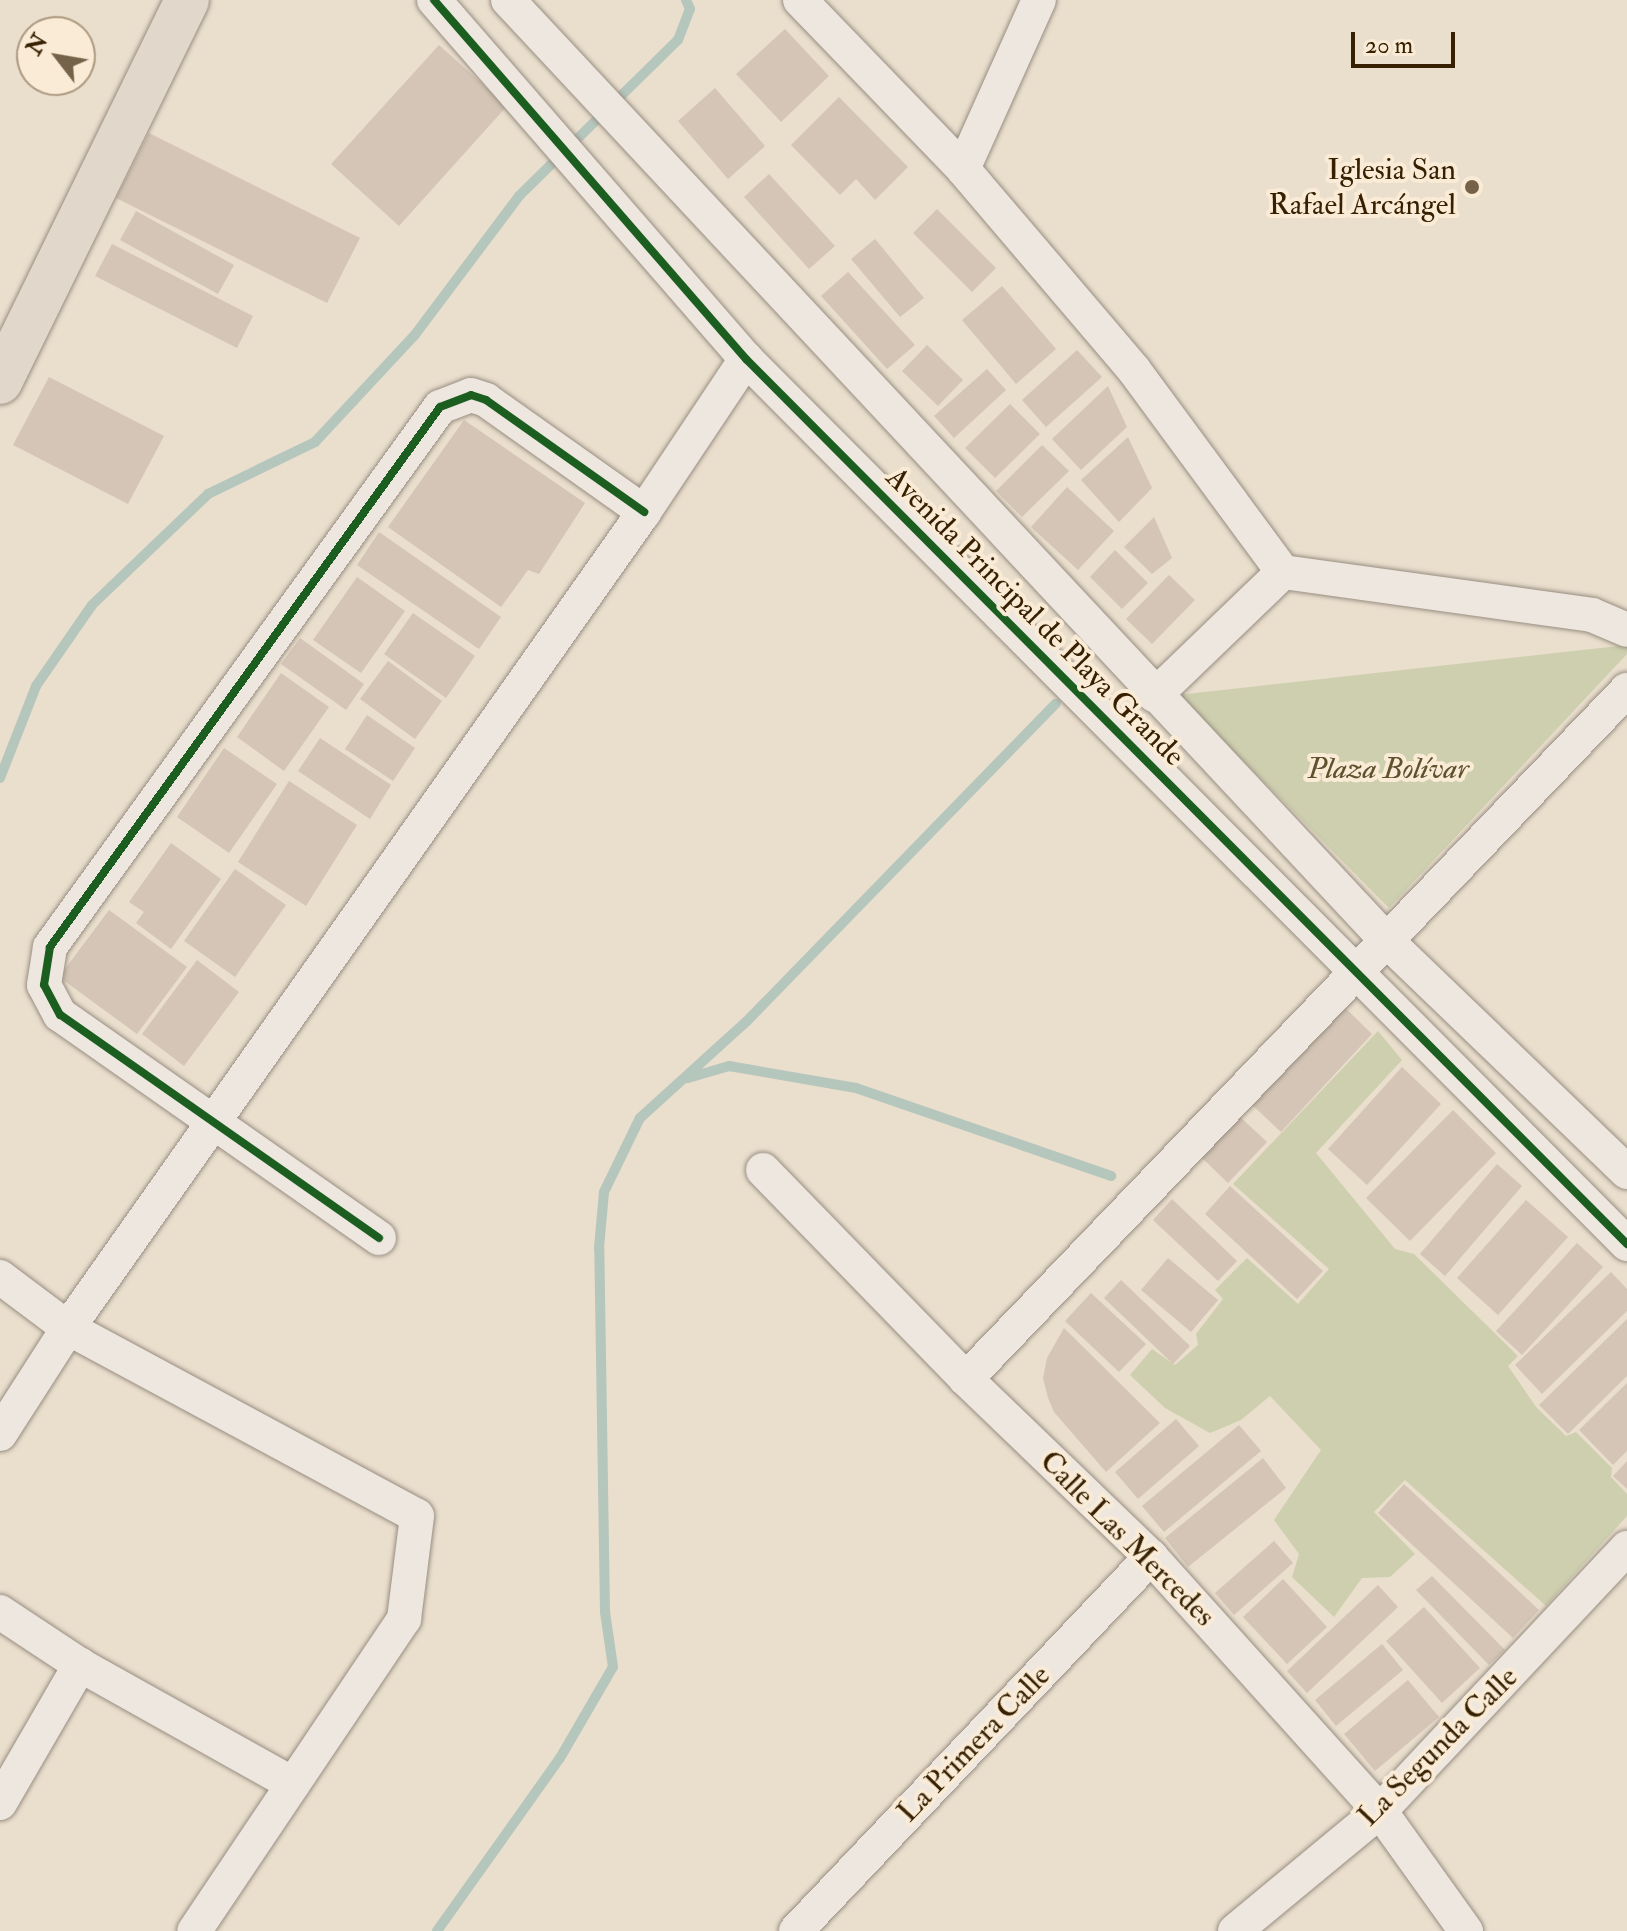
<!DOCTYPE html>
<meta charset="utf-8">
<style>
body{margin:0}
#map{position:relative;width:1627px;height:1931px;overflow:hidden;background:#eadecd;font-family:"IM FELL Double Pica",serif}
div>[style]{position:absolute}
.green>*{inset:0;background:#cecfaf}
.stream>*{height:10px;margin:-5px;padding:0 5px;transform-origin:5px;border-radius:5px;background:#b5c6bd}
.building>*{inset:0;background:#d4c5b6}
.roads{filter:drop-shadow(0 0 2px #988e81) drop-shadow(0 0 2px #988e81)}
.minor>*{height:34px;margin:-17px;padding:0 17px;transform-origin:17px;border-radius:17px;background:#ede7df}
.trunk>*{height:44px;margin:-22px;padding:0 22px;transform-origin:22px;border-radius:22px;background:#e1d7ca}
.cycleway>*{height:8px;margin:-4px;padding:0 4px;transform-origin:4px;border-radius:4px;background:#1b5e20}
.dots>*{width:22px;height:22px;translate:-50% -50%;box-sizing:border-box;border:4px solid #faebd6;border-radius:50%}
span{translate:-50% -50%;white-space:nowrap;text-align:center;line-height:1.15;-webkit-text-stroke:8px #faebd6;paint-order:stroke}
.poi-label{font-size:30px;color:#362001}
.right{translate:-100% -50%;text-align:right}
.street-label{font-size:30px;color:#362001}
.park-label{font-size:30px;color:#5d512e;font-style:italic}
.north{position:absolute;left:16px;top:16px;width:80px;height:80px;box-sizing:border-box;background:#faebd6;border:2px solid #ac9a81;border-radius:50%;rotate:301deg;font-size:22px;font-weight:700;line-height:32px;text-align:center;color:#362001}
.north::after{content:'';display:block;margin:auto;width:28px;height:36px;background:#756248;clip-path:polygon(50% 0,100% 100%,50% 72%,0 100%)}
.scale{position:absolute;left:1351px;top:32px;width:104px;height:36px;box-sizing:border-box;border:4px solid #362001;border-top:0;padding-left:10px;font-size:24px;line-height:28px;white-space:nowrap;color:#362001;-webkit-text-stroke:6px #faebd6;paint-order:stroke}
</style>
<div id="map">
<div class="green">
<div style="clip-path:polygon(1627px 645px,1627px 654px,1389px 908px,1178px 695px)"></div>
<div style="clip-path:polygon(1378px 1031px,1402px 1060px,1316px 1153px,1395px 1249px,1414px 1254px,1518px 1356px,1508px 1366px,1536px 1407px,1566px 1436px,1576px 1432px,1612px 1468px,1611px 1477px,1627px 1494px,1627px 1516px,1546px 1606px,1405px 1480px,1374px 1512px,1415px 1554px,1390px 1577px,1362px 1578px,1334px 1617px,1292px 1577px,1299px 1554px,1274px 1520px,1321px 1450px,1270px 1396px,1241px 1420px,1210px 1433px,1165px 1408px,1130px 1375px,1152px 1349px,1175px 1365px,1198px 1345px,1196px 1334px,1223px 1299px,1215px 1290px,1247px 1258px,1298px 1304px,1329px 1269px,1233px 1184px)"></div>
</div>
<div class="stream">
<div style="left:0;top:778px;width:99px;rotate:-68.6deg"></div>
<div style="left:36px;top:686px;width:98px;rotate:-55.3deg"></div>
<div style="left:92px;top:605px;width:161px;rotate:-43.7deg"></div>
<div style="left:208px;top:494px;width:119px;rotate:-25.9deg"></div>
<div style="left:315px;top:442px;width:145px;rotate:-47deg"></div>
<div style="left:414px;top:336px;width:175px;rotate:-53.1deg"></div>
<div style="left:519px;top:196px;width:223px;rotate:-44.5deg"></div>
<div style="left:678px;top:40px;width:33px;rotate:-69deg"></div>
<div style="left:690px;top:9px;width:10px;rotate:-114deg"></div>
<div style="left:688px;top:1078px;width:43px;rotate:-16.3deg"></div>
<div style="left:729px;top:1066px;width:129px;rotate:9.8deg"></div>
<div style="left:856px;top:1088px;width:270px;rotate:19deg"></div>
<div style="left:437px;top:1931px;width:212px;rotate:-54.6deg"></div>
<div style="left:560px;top:1758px;width:105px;rotate:-59.8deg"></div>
<div style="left:613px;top:1667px;width:56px;rotate:-98.3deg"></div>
<div style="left:605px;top:1612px;width:364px;rotate:-90.9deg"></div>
<div style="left:599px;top:1248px;width:56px;rotate:-84.9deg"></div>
<div style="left:604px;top:1192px;width:82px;rotate:-64.1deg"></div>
<div style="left:640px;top:1118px;width:144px;rotate:-42.2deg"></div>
<div style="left:747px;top:1021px;width:443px;rotate:-45.8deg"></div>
</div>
<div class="building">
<div style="clip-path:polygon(785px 29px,829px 76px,781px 122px,736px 74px)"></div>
<div style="clip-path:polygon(439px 45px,507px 106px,399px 226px,331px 164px)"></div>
<div style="clip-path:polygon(715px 88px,765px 146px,728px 179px,678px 121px)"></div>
<div style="clip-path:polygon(839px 97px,908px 167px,875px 200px,856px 179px,840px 195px,791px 145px)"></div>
<div style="clip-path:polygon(149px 133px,360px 238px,327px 303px,116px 198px)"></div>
<div style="clip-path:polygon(769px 174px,835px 246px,809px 269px,744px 197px)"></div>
<div style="clip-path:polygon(937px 209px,996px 268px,972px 292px,913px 233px)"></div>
<div style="clip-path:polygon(136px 211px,234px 265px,218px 294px,120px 240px)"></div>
<div style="clip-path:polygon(875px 239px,924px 298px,900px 317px,851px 259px)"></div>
<div style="clip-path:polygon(112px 244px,253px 316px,237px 348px,95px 276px)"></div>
<div style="clip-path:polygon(848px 272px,915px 345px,887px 369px,821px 296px)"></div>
<div style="clip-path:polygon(1002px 286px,1056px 349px,1016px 384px,962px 320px)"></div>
<div style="clip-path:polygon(927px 345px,963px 380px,938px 406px,902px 371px)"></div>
<div style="clip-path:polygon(1077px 350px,1102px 377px,1046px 427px,1022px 400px)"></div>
<div style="clip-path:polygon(987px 369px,1006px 390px,954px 438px,934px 416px)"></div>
<div style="clip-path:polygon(49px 377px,164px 436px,128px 504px,13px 445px)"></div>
<div style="clip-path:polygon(1108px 386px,1127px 427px,1081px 470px,1052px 439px)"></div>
<div style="clip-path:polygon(1010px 404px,1040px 434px,995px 478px,965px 448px)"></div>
<div style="clip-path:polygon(464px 420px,585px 503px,539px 574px,528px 570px,501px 607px,388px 527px)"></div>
<div style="clip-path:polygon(1128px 437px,1152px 488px,1119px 522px,1081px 480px)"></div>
<div style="clip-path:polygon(1042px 445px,1069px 471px,1022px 517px,996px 491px)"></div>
<div style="clip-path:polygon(1067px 487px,1114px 531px,1078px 570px,1031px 527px)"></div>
<div style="clip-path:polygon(1154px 517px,1172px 558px,1152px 574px,1124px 547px)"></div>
<div style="clip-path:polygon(379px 532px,501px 617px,479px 649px,357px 565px)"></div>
<div style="clip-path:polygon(1115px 550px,1148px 583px,1122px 609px,1090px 577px)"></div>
<div style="clip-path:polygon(1169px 575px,1195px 600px,1152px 644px,1126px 619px)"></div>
<div style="clip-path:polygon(357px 577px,405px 611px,361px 673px,313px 640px)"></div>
<div style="clip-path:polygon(413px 613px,475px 656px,446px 698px,384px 654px)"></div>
<div style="clip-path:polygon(300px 638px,364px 684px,346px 710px,281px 664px)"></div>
<div style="clip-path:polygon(388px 661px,442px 701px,415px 739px,360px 699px)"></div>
<div style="clip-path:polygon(281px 673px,329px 707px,284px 771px,237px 737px)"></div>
<div style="clip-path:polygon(367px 715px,415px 748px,393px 781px,345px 749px)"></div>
<div style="clip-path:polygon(320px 738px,391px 785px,370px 819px,298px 771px)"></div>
<div style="clip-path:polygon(224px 748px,277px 784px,229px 853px,177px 817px)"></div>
<div style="clip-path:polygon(289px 781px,357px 825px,306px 906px,238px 862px)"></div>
<div style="clip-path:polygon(171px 843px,221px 879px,171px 949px,136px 923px,144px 912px,129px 902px)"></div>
<div style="clip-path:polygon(235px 869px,286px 905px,235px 977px,184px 941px)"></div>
<div style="clip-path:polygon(109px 910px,187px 967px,137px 1034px,59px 977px)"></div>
<div style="clip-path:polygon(197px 960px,239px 992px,184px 1066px,142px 1034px)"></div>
<div style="clip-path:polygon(1338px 1001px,1372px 1034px,1281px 1132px,1247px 1100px)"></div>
<div style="clip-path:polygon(1402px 1067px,1441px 1104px,1367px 1185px,1328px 1149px)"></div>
<div style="clip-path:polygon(1453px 1110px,1496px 1153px,1410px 1241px,1366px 1198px)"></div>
<div style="clip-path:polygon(1237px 1114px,1267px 1142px,1228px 1183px,1199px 1155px)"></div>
<div style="clip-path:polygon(1497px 1164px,1522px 1186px,1445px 1276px,1420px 1254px)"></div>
<div style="clip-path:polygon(1230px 1186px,1323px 1271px,1297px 1299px,1205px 1214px)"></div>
<div style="clip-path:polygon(1172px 1199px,1237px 1261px,1218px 1281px,1153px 1220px)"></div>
<div style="clip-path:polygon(1526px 1200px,1568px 1237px,1498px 1315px,1457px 1278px)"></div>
<div style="clip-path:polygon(1577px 1243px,1603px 1267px,1522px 1355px,1496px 1331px)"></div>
<div style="clip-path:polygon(1168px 1258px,1218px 1300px,1191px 1332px,1141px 1290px)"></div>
<div style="clip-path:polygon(1611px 1272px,1627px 1289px,1627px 1311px,1542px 1394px,1515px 1365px)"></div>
<div style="clip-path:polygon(1121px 1280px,1190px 1346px,1173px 1364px,1104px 1298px)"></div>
<div style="clip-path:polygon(1091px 1293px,1146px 1344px,1119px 1372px,1065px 1321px)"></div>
<div style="clip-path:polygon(1627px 1319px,1627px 1376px,1568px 1434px,1539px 1405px)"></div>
<div style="clip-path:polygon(1064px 1328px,1160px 1423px,1106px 1472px,1054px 1412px,1048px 1398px,1043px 1378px,1047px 1358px)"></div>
<div style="clip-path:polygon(1627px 1383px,1627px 1451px,1613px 1465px,1579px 1430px)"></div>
<div style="clip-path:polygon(1176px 1419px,1199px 1446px,1138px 1499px,1115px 1472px)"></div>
<div style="clip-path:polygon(1239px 1425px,1261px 1451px,1164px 1532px,1142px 1506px)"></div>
<div style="clip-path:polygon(1263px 1458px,1286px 1488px,1188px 1567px,1165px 1538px)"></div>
<div style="clip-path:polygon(1627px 1461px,1627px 1489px,1613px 1476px)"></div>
<div style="clip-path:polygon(1404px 1484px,1539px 1610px,1513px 1638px,1378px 1513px)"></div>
<div style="clip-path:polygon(1274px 1541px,1293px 1563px,1234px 1615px,1215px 1593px)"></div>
<div style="clip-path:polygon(1432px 1576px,1505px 1650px,1489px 1665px,1416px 1590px)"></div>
<div style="clip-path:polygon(1283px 1579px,1327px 1627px,1287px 1664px,1243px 1617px)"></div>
<div style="clip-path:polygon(1378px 1585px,1398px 1607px,1307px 1693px,1287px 1671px)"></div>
<div style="clip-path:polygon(1424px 1607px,1480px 1668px,1442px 1703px,1386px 1641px)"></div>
<div style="clip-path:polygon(1382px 1644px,1403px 1670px,1336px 1726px,1315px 1700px)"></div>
<div style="clip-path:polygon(1408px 1680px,1439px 1717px,1375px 1771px,1344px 1734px)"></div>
</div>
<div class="roads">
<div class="minor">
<div style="left:434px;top:0;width:476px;rotate:49deg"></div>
<div style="left:746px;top:359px;width:1249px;rotate:45.13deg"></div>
<div style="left:508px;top:0;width:1288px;rotate:46.95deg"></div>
<div style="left:1387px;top:941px;width:333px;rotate:43.9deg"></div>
<div style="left:800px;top:0;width:235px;rotate:46deg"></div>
<div style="left:963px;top:169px;width:264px;rotate:49.6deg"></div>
<div style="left:1134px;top:370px;width:251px;rotate:53.6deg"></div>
<div style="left:1283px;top:572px;width:178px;rotate:136.1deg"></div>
<div style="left:963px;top:169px;width:185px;rotate:-65.8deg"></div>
<div style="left:1283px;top:572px;width:312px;rotate:7.9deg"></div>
<div style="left:1592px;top:615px;width:38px;rotate:23deg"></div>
<div style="left:763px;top:1170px;width:291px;rotate:45.8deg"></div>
<div style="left:966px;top:1379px;width:257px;rotate:43.9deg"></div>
<div style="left:1151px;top:1557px;width:342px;rotate:48deg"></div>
<div style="left:1380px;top:1811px;width:148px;rotate:54.4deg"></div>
<div style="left:379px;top:1238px;width:389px;rotate:-145deg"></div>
<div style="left:60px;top:1015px;width:34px;rotate:-118deg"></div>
<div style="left:44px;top:985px;width:38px;rotate:-81deg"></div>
<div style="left:50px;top:947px;width:666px;rotate:-54.16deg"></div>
<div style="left:440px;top:407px;width:33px;rotate:-21deg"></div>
<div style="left:471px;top:395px;width:16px;rotate:18deg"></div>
<div style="left:486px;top:400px;width:194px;rotate:35.3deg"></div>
<div style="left:0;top:1277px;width:85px;rotate:36.9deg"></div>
<div style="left:68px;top:1328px;width:396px;rotate:28.3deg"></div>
<div style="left:417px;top:1516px;width:104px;rotate:97.2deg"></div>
<div style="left:404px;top:1619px;width:376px;rotate:123.9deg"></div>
<div style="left:966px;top:1379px;width:955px;rotate:-46.19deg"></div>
<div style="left:0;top:1434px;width:126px;rotate:-57.3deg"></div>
<div style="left:68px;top:1328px;width:999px;rotate:-54.78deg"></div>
<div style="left:644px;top:512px;width:184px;rotate:-56.3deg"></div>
<div style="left:0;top:1612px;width:96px;rotate:33.5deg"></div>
<div style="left:80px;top:1665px;width:244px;rotate:29.2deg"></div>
<div style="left:0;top:1803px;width:160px;rotate:-59.9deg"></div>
<div style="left:796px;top:1931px;width:516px;rotate:-46.49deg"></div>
<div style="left:1235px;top:1931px;width:188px;rotate:-39.6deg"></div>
<div style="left:1380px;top:1811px;width:361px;rotate:-46.8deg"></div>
</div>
<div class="trunk">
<div style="left:0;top:382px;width:425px;rotate:-63.9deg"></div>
</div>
</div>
<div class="cycleway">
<div style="left:434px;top:0;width:476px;rotate:49deg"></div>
<div style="left:746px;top:359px;width:1249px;rotate:45.13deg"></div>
<div style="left:379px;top:1238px;width:389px;rotate:-145deg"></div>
<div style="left:60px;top:1015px;width:34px;rotate:-118deg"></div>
<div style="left:44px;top:985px;width:38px;rotate:-81deg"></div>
<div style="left:50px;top:947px;width:666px;rotate:-54.16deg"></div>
<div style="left:440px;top:407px;width:33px;rotate:-21deg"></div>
<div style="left:471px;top:395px;width:16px;rotate:18deg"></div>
<div style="left:486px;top:400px;width:194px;rotate:35.3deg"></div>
</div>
<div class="dots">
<div style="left:1472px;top:187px;background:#756248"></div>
</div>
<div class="poi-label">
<span class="right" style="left:1456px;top:187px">Iglesia San<br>Rafael Arcángel</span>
</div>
<div class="street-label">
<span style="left:1035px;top:617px;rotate:45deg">Avenida Principal de Playa Grande</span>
<span style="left:1127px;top:1539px;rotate:45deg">Calle Las Mercedes</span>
<span style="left:974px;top:1744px;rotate:-46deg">La Primera Calle</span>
<span style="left:1438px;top:1747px;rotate:-45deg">La Segunda Calle</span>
</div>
<div class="park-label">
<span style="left:1388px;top:769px">Plaza Bolívar</span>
</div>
<div class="north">N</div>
<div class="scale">20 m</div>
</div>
